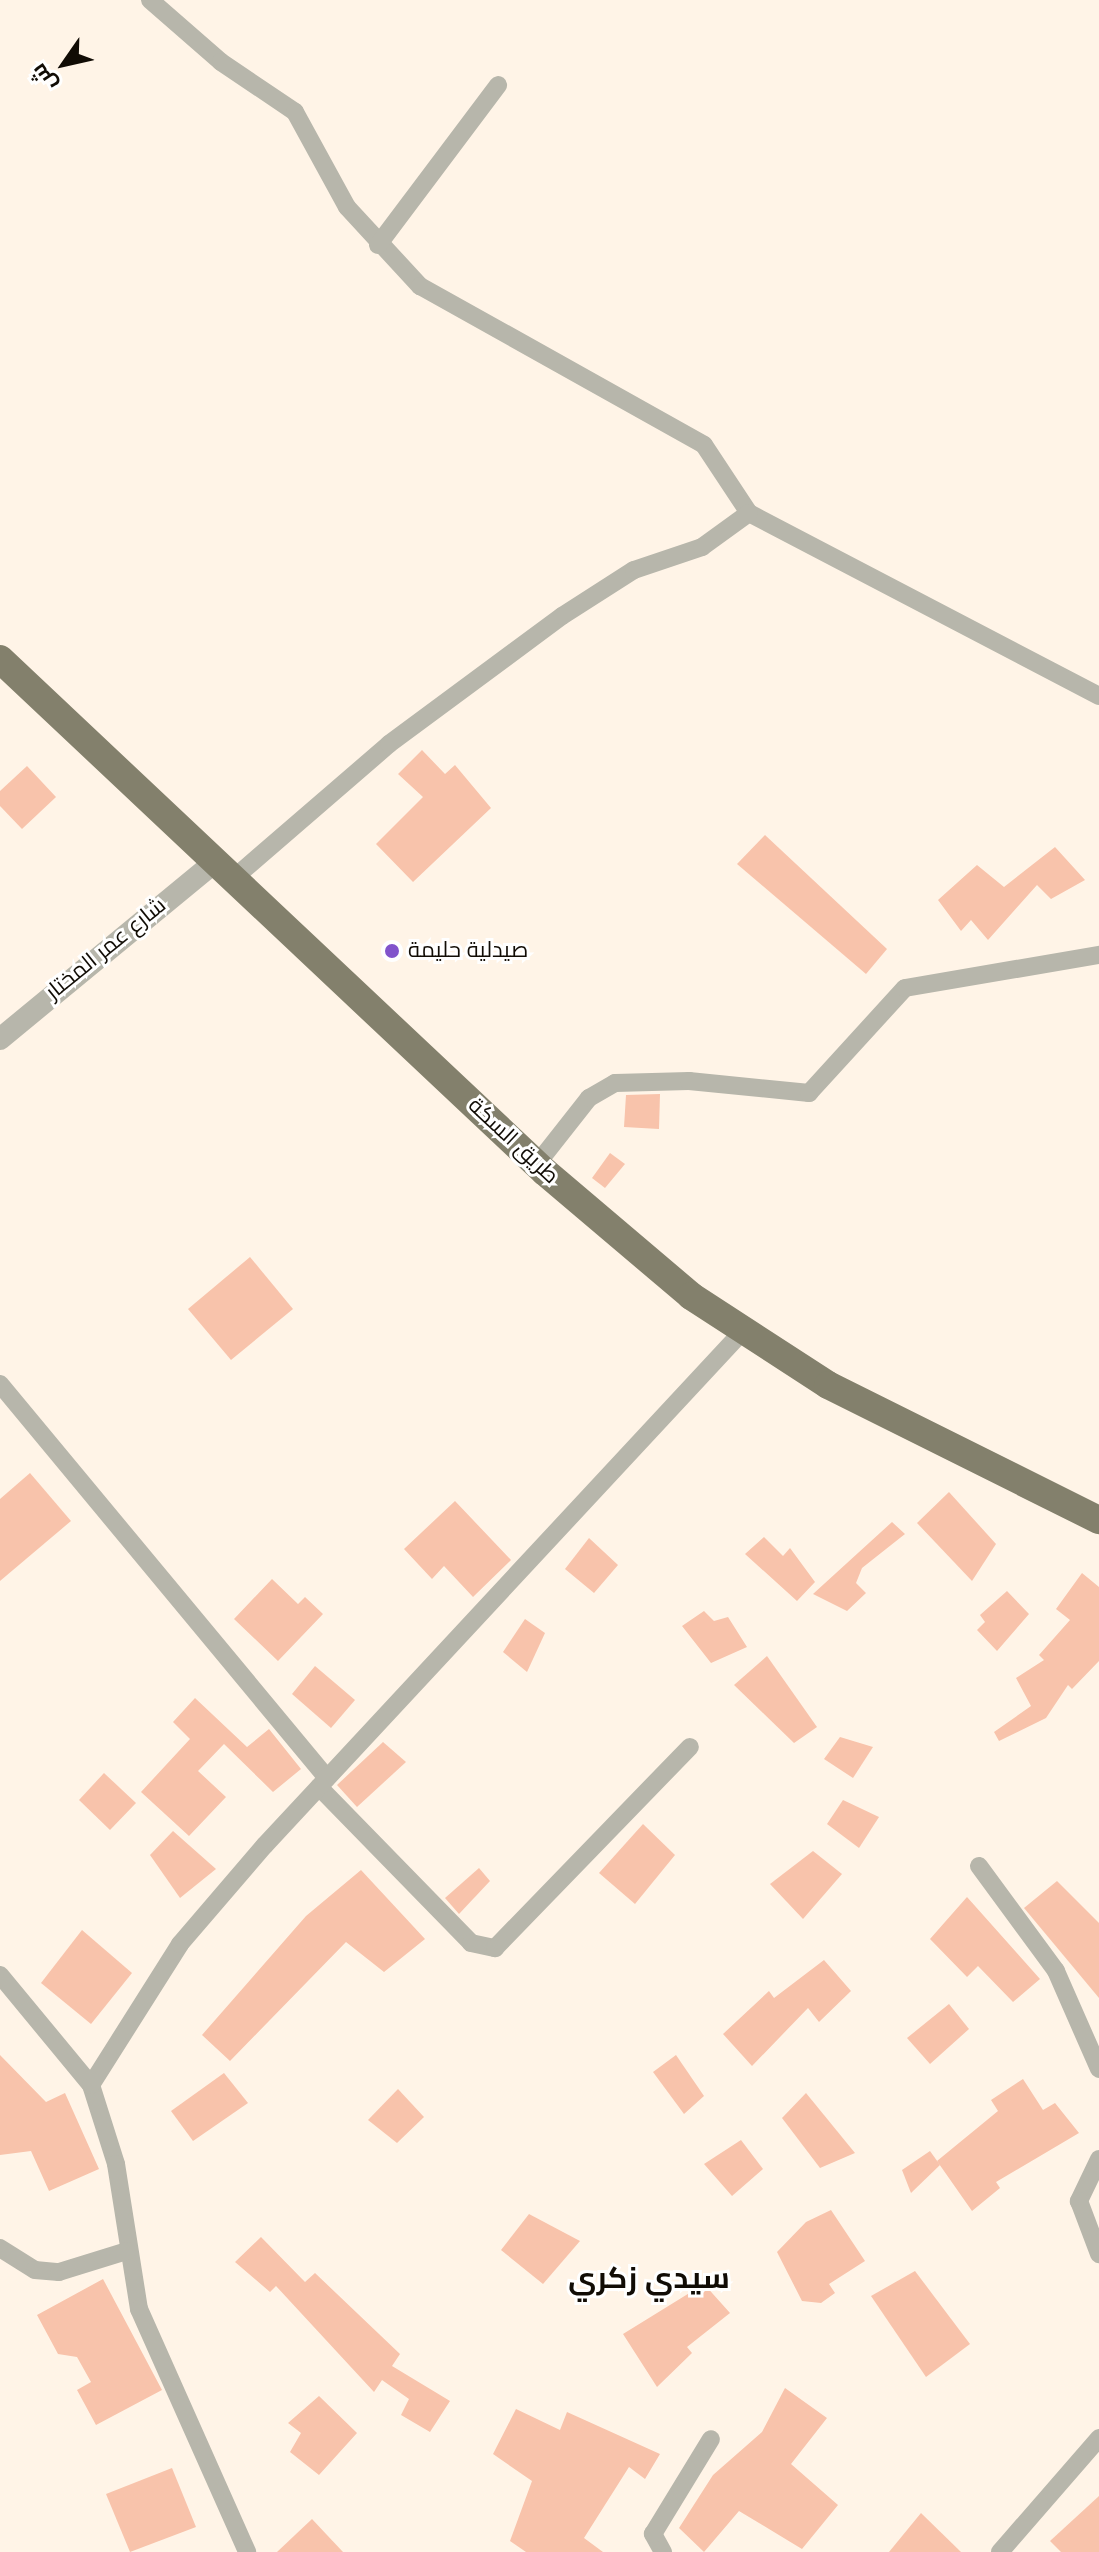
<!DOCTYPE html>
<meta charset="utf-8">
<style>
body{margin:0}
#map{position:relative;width:1099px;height:2552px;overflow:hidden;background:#fff4e7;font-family:"Varela Round",Cairo,sans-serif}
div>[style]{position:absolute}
.building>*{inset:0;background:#f8c3ab}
.minor>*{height:18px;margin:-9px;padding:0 9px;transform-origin:9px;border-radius:9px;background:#b7b6ab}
.tertiary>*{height:22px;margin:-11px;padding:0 11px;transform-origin:11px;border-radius:11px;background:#b7b6ab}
.primary>*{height:28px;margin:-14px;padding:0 14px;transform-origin:14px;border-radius:14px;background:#83806c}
.dots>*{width:22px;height:22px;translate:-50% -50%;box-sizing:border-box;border:4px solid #fff;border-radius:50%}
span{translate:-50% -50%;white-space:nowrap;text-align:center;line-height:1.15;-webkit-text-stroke:6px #fff;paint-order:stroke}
.street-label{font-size:22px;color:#110c05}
.poi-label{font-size:22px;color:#110c05}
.left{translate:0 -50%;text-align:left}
.district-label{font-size:30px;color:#110c05;font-weight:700}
.north{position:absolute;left:24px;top:24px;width:80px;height:80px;-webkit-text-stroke:6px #fff;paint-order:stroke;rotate:236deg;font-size:22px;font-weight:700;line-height:32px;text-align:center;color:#110c05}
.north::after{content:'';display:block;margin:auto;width:28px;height:36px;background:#110c05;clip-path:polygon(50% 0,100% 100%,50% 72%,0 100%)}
</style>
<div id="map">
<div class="building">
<div style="clip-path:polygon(422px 750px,445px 774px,455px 765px,491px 808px,413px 882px,376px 844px,423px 797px,398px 774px)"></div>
<div style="clip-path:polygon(27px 766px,56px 797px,22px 829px,0 806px,0 791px)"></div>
<div style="clip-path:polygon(765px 835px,887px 949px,866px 974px,737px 864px)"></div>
<div style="clip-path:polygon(1055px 847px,1085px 880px,1051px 899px,1037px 885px,988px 940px,971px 920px,961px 931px,938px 900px,977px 865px,1004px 887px)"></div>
<div style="clip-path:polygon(660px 1094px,659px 1129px,624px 1127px,626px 1095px)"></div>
<div style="clip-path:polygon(610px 1153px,625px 1164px,605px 1188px,592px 1178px)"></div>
<div style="clip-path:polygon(250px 1257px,293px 1309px,231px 1360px,188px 1309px)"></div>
<div style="clip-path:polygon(30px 1473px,71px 1521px,0 1581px,0 1499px)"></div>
<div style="clip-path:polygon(949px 1492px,996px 1544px,972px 1581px,917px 1523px)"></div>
<div style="clip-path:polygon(455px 1501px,511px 1560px,473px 1597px,444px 1566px,432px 1579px,404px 1549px)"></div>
<div style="clip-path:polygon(892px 1522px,905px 1534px,862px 1568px,856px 1583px,866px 1593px,847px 1611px,813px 1594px)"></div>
<div style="clip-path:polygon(764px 1537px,783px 1556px,790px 1548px,815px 1582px,797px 1601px,745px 1554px)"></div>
<div style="clip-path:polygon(589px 1538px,618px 1565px,594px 1593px,565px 1569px)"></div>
<div style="clip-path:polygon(1082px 1573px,1099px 1587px,1099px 1661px,1072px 1689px,1068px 1685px,1046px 1718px,999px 1741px,994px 1732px,1031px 1706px,1016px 1678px,1044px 1660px,1039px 1655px,1070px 1620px,1056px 1609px)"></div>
<div style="clip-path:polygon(272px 1579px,298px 1604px,305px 1597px,323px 1614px,278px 1661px,234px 1619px)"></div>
<div style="clip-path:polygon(1007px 1591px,1029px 1614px,997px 1651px,977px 1630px,985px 1622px,980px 1615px)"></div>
<div style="clip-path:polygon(704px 1611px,714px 1621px,728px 1617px,747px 1647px,711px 1663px,682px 1626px)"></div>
<div style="clip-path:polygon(525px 1619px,545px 1633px,527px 1672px,503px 1652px)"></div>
<div style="clip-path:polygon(767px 1656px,817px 1727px,794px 1743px,734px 1685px)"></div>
<div style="clip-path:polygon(315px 1666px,355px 1700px,331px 1728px,292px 1694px)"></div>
<div style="clip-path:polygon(195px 1698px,247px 1747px,269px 1729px,301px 1769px,273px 1792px,224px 1744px,198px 1771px,226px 1797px,189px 1836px,141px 1792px,190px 1739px,173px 1722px)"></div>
<div style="clip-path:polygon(840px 1737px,873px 1747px,853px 1778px,824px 1759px)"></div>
<div style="clip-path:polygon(383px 1742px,406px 1762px,357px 1807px,337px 1785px)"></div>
<div style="clip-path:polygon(104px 1773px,136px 1803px,110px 1830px,79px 1800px)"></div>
<div style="clip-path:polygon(843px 1800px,879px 1817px,859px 1848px,827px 1824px)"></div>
<div style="clip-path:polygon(643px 1824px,675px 1855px,635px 1904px,599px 1873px)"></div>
<div style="clip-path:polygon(173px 1831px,216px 1869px,180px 1898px,150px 1855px)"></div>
<div style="clip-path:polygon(813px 1851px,842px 1874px,803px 1919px,770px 1884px)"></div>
<div style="clip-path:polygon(479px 1868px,490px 1881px,459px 1914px,445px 1898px)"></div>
<div style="clip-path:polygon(361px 1870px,425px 1939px,384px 1972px,346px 1942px,230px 2061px,202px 2035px,306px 1916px)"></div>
<div style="clip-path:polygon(1057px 1881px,1099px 1923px,1099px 1998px,1024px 1908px)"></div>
<div style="clip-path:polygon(967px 1897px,1040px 1979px,1013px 2002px,978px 1966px,967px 1977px,930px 1939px)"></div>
<div style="clip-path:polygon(82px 1930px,132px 1973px,91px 2024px,41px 1983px)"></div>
<div style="clip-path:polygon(824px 1960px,851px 1991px,819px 2022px,808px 2008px,752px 2066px,723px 2034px,769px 1991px,774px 1998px)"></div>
<div style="clip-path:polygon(949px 2004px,969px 2029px,930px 2064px,907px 2038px)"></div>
<div style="clip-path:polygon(0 2055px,46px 2102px,65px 2093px,99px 2169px,49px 2191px,31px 2151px,0 2155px)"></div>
<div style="clip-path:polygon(676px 2055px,704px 2096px,684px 2114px,653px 2072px)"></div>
<div style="clip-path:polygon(224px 2073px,248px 2103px,193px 2141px,171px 2111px)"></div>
<div style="clip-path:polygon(1023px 2079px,1043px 2110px,1055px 2103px,1079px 2133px,996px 2182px,1000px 2188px,972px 2211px,937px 2161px,998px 2111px,991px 2100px)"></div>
<div style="clip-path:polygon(398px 2089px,424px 2117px,397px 2143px,368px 2120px)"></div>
<div style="clip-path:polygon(806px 2093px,855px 2153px,820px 2168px,782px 2118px)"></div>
<div style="clip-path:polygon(741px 2140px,763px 2169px,732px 2196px,704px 2164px)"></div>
<div style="clip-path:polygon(930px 2151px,940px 2165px,911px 2193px,902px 2170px)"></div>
<div style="clip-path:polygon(831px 2210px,865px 2261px,829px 2284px,835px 2293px,821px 2303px,802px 2301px,777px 2252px,806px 2222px)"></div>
<div style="clip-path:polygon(529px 2214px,580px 2241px,543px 2284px,501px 2250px)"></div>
<div style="clip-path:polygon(261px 2237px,305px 2282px,315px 2273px,400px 2354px,392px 2366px,450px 2401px,430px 2432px,401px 2415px,409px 2399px,382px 2380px,374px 2392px,276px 2286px,270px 2292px,235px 2262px)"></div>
<div style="clip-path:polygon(915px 2271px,970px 2344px,926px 2377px,871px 2296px)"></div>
<div style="clip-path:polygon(103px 2279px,162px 2390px,96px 2425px,77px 2390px,91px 2382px,77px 2357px,58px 2354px,37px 2315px)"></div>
<div style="clip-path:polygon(704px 2284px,730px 2313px,687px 2347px,692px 2353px,657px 2387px,623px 2334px)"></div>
<div style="clip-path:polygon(785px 2388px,827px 2418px,791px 2464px,838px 2505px,802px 2549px,739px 2511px,704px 2552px,679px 2528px,713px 2475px,762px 2432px)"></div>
<div style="clip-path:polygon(319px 2396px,357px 2433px,319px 2475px,290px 2452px,301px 2433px,288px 2423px)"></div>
<div style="clip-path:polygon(516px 2409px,560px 2430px,567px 2412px,660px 2454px,645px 2479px,629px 2467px,584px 2538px,603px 2552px,526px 2552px,510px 2541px,532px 2481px,493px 2454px)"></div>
<div style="clip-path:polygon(172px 2468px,196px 2527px,130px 2552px,106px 2494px)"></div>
<div style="clip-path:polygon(1099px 2496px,1099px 2552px,1061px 2552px,1050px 2541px)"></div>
<div style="clip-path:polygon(921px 2513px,961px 2552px,889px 2552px)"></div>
<div style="clip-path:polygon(312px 2519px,343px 2552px,277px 2552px)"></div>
</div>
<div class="minor">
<div style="left:150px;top:0;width:94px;rotate:41.1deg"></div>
<div style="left:221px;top:62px;width:89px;rotate:34deg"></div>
<div style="left:295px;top:112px;width:108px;rotate:61.3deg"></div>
<div style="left:347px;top:207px;width:108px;rotate:47.3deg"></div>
<div style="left:420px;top:286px;width:325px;rotate:29.2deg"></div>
<div style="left:704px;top:445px;width:82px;rotate:56.5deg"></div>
<div style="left:749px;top:513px;width:395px;rotate:27.6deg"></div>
<div style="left:378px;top:245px;width:200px;rotate:-53.1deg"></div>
<div style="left:234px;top:878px;width:205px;rotate:-40.8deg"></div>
<div style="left:389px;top:744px;width:215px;rotate:-36.5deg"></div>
<div style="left:562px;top:616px;width:85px;rotate:-32.6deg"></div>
<div style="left:634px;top:570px;width:72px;rotate:-18.7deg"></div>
<div style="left:702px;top:547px;width:58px;rotate:-35.9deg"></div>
<div style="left:537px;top:1164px;width:84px;rotate:-51.8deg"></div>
<div style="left:589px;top:1098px;width:30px;rotate:-30deg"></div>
<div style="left:615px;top:1083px;width:74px;rotate:-1.5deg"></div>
<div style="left:689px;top:1081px;width:121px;rotate:5.7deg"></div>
<div style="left:809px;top:1093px;width:142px;rotate:-47.6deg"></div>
<div style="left:905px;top:988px;width:197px;rotate:-9.7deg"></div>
<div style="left:0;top:1384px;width:512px;rotate:50.31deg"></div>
<div style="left:319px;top:1787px;width:218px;rotate:45.7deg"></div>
<div style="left:471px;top:1943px;width:25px;rotate:12deg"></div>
<div style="left:495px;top:1948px;width:280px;rotate:-45.9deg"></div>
<div style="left:979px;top:1866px;width:130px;rotate:53.7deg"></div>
<div style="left:1056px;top:1971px;width:107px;rotate:66.3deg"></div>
<div style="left:0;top:1975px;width:143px;rotate:50.4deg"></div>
<div style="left:91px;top:2085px;width:83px;rotate:72.4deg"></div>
<div style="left:116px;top:2164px;width:147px;rotate:81deg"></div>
<div style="left:139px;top:2309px;width:266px;rotate:66deg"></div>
<div style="left:91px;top:2085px;width:167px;rotate:-57.7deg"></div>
<div style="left:180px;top:1944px;width:130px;rotate:-49.4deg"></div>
<div style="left:265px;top:1845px;width:699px;rotate:-47.09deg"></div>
<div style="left:1099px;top:2159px;width:47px;rotate:115.5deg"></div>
<div style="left:1079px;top:2201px;width:57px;rotate:69.3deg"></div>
<div style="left:0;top:2248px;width:41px;rotate:32.2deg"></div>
<div style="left:35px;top:2270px;width:24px;rotate:5deg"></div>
<div style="left:59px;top:2272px;width:71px;rotate:-17.2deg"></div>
<div style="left:663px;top:2552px;width:21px;rotate:-119deg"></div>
<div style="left:653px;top:2534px;width:111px;rotate:-58.6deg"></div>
<div style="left:1000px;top:2552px;width:151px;rotate:-49deg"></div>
</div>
<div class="tertiary">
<div style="left:0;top:1039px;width:280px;rotate:-39.5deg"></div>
</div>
<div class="primary">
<div style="left:0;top:659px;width:748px;rotate:43.27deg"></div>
<div style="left:545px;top:1172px;width:192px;rotate:40.3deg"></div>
<div style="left:691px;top:1296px;width:163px;rotate:33deg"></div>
<div style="left:828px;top:1385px;width:303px;rotate:26.5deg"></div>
</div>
<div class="dots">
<div style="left:392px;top:951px;background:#8153cb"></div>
</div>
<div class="street-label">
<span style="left:106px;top:949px;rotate:-39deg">شارع عمر المختار</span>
<span style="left:513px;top:1141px;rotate:43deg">طريق السكة</span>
</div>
<div class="poi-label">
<span class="left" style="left:408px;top:951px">صيدلية حليمة</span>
</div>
<div class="district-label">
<span style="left:649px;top:2279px">سيدي زكري</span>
</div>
<div class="north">ش</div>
</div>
